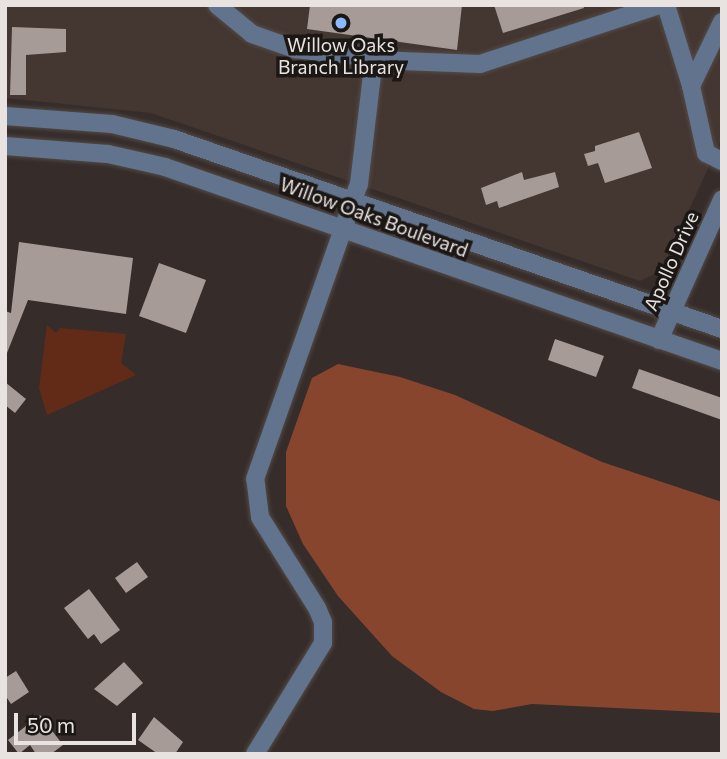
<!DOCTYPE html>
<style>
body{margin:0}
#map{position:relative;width:727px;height:759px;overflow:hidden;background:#362d2a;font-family:Commissioner,sans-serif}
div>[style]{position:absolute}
.built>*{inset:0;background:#443631}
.green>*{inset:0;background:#622b18}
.water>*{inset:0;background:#88452e}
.building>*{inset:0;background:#a69b97}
.roads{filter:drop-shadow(0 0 2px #524a47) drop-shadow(0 0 2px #524a47)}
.minor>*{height:18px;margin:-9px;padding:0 9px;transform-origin:9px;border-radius:9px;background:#62748d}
.dots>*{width:19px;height:19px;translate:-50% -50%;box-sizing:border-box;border:4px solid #1b1715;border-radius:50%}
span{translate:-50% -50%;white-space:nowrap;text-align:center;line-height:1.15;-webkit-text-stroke:7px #1b1715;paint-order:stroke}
.poi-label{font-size:19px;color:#e8e2e0}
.street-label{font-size:19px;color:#e8e2e0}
.frame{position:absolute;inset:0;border:7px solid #e8e2e0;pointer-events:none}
.scale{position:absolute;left:14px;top:713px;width:122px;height:32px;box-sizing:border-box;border:4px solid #e8e2e0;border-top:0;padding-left:9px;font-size:21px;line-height:24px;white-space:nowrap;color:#e8e2e0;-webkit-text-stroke:5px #1b1715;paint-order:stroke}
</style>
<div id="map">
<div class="built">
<div style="clip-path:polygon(5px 5px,722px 5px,722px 138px,661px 271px,640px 281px,151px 113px,5px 98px)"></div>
</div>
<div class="green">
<div style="clip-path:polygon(47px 325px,56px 333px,60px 328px,126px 334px,121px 363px,136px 375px,47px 415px,39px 388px)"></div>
</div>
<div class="water">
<div style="clip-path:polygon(338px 364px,400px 377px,455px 395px,602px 462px,722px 502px,722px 713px,532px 704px,493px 711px,474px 709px,441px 692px,392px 656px,338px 596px,303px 544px,286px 506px,286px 452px,312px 378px)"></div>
</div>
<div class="building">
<div style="clip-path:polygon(310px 5px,462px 5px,457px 50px,307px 29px)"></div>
<div style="clip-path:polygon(494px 5px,583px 5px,584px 8px,503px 33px)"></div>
<div style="clip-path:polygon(12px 27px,66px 29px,66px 52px,26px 55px,26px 95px,10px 95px)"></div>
<div style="clip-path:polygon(639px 132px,652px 168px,605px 183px,598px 163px,588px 166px,584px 154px,595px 151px,595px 146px)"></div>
<div style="clip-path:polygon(522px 172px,524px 180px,555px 172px,559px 187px,499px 208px,497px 201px,486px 205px,481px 188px)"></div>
<div style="clip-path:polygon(19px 242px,133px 258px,126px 314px,28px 300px,5px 358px,5px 311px,11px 313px)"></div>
<div style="clip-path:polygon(159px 263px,206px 280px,186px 333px,139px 316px)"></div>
<div style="clip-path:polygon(555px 339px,604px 356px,596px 377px,548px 360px)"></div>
<div style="clip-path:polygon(639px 369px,722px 398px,722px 420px,632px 388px)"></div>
<div style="clip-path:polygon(5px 382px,26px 399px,15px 413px,5px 405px)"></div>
<div style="clip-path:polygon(137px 562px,148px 577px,126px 593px,115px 578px)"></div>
<div style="clip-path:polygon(89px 589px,120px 630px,101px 644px,94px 634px,88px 639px,64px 608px)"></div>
<div style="clip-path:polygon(124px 662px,143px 683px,117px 706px,94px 689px)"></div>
<div style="clip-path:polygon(16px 671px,29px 692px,11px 704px,5px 695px,5px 678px)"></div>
<div style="clip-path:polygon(40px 715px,63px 745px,51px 754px,36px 754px,30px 745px,19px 754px,8px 740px)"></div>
<div style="clip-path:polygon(154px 717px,183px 742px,175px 754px,158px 754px,138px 740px)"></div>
</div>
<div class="roads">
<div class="minor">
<div style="left:217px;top:5px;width:45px;rotate:39.6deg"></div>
<div style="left:252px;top:34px;width:46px;rotate:19.2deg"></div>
<div style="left:295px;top:49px;width:107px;rotate:6.5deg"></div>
<div style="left:401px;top:61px;width:79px;rotate:2.2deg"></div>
<div style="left:480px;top:64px;width:188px;rotate:-18.2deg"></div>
<div style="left:666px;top:5px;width:85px;rotate:72.8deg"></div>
<div style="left:691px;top:86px;width:69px;rotate:77.4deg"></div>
<div style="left:706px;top:153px;width:18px;rotate:27deg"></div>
<div style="left:691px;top:86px;width:71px;rotate:-64.2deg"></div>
<div style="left:5px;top:116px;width:107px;rotate:4.3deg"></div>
<div style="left:112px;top:124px;width:64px;rotate:13.6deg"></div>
<div style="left:174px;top:139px;width:580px;rotate:19.12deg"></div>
<div style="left:5px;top:146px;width:103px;rotate:4.4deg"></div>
<div style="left:108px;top:154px;width:58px;rotate:12.8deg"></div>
<div style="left:165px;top:167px;width:590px;rotate:19.2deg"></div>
<div style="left:659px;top:340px;width:154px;rotate:-65.8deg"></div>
<div style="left:255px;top:754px;width:130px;rotate:-58.5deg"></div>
<div style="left:323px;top:643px;width:21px;rotate:-90deg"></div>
<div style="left:323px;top:622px;width:15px;rotate:-113deg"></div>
<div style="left:317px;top:608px;width:107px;rotate:-122.1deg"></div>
<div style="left:260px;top:517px;width:38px;rotate:-97deg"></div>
<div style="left:255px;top:479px;width:313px;rotate:-70.6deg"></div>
<div style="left:359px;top:184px;width:127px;rotate:-83.2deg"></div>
</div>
</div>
<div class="dots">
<div style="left:341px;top:23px;background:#8abafc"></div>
</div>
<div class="poi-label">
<span style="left:341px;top:56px">Willow Oaks<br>Branch Library</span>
</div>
<div class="street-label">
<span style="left:374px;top:217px;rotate:20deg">Willow Oaks Boulevard</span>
<span style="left:671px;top:261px;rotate:-66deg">Apollo Drive</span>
</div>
<div class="frame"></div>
<div class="scale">50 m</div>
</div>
